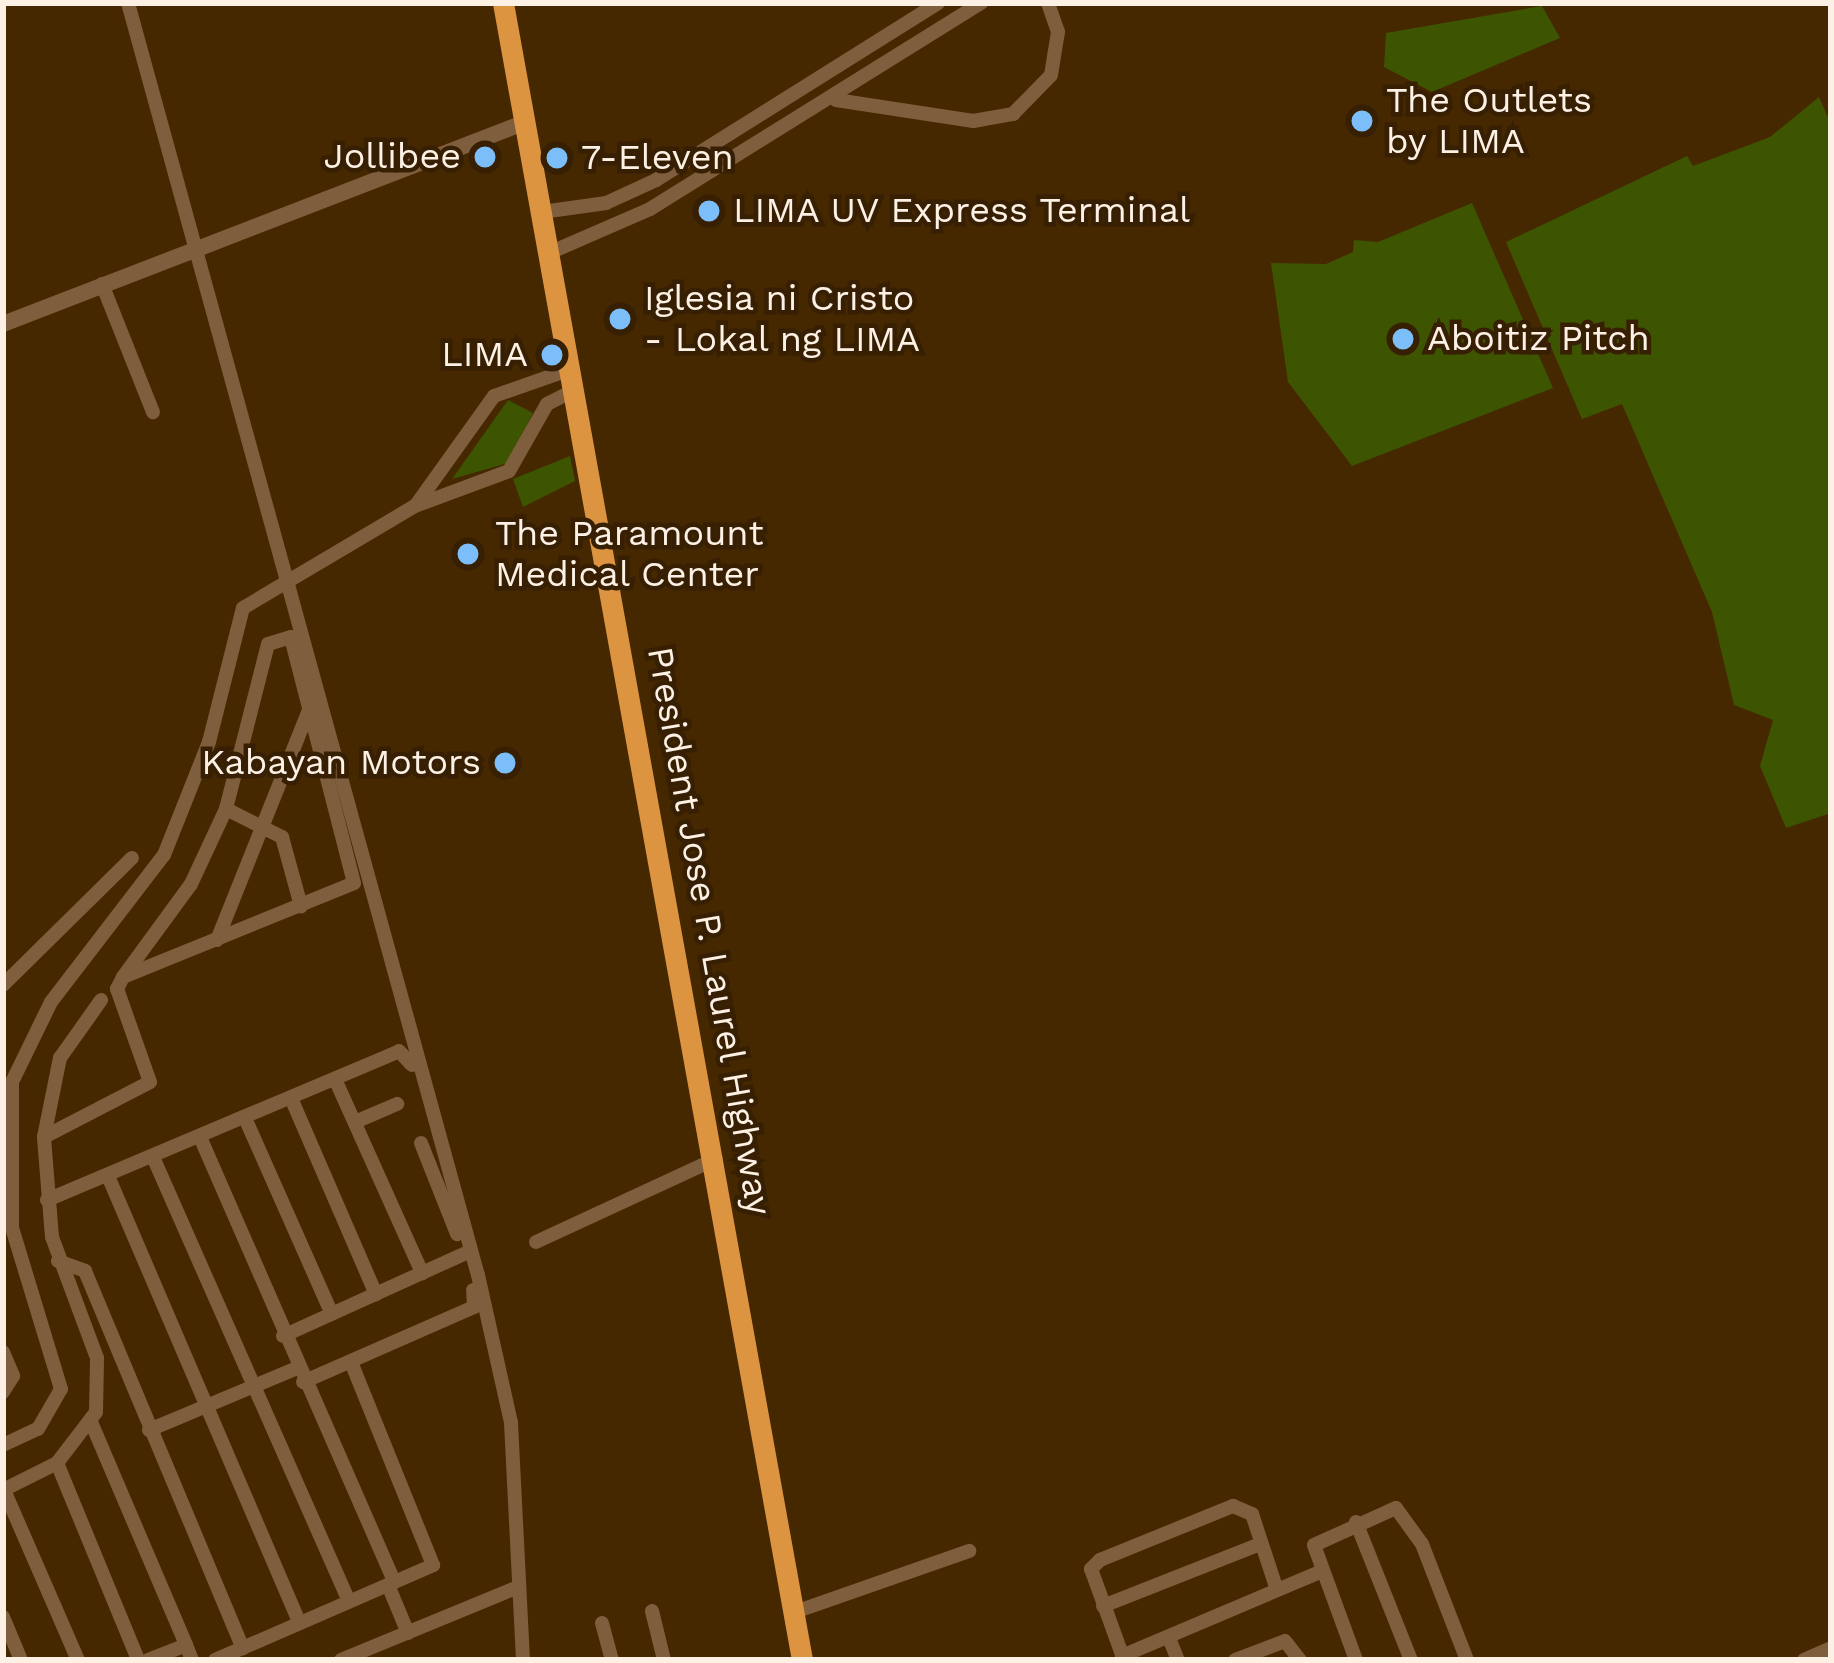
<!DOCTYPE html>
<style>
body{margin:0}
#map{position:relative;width:1834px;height:1663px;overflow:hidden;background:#452700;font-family:"Work Sans",sans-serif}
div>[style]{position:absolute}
.green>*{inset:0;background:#3d5500}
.minor>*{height:14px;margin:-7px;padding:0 7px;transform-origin:7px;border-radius:7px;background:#7e5e3d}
.tertiary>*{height:16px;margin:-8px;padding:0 8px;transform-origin:8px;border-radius:8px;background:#7e5e3d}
.trunk>*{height:21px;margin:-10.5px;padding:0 10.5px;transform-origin:10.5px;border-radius:10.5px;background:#dc9441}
.dots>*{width:33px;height:33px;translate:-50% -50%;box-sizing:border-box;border:6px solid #371f03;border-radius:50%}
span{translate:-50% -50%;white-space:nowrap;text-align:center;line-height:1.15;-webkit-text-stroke:9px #371f03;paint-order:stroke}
.poi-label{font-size:36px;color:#fdf1e5}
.left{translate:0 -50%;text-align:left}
.right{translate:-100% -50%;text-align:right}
.street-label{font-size:36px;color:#fdf1e5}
.frame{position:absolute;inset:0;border:6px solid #fdf1e5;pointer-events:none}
</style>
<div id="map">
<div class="green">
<div style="clip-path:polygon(1542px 6px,1560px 38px,1432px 92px,1384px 67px,1386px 33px)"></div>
<div style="clip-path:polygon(1819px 97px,1831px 124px,1831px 813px,1786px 828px,1760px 766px,1773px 720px,1734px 705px,1712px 612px,1622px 404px,1582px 419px,1506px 242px,1687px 156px,1693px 166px,1770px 137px)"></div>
<div style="clip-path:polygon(1472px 203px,1553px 388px,1352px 466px,1288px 382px,1271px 263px,1326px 264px,1353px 252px,1354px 240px,1378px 242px)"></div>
<div style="clip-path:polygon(508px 400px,533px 413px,508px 463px,452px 479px)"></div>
<div style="clip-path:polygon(570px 456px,575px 481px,523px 507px,513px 479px)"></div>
</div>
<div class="minor">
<div style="left:128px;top:3px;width:1319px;rotate:74.62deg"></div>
<div style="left:478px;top:1275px;width:152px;rotate:77.4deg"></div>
<div style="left:511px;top:1423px;width:237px;rotate:87.1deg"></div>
<div style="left:836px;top:100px;width:139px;rotate:8.7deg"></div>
<div style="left:973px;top:121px;width:41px;rotate:-9.9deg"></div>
<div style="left:1013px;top:114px;width:54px;rotate:-45.7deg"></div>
<div style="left:1051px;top:75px;width:44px;rotate:-80.8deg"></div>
<div style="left:1058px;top:32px;width:31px;rotate:-109deg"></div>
<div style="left:542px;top:212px;width:65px;rotate:-8deg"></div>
<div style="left:606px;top:203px;width:55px;rotate:-24.7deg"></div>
<div style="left:656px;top:180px;width:333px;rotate:-32.1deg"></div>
<div style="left:549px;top:253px;width:110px;rotate:-23.5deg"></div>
<div style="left:650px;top:209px;width:390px;rotate:-31.9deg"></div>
<div style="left:102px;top:284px;width:138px;rotate:68.3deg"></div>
<div style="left:416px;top:505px;width:134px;rotate:-54.4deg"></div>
<div style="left:494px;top:396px;width:82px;rotate:-19.3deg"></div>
<div style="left:226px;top:809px;width:63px;rotate:26.6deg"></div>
<div style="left:282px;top:837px;width:72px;rotate:74.6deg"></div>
<div style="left:217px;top:940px;width:250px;rotate:-68.2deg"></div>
<div style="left:3px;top:985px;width:181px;rotate:-44.6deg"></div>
<div style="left:335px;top:1079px;width:213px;rotate:65.8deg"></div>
<div style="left:291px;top:1098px;width:214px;rotate:66.6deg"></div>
<div style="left:245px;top:1118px;width:214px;rotate:66.1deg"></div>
<div style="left:355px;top:1122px;width:46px;rotate:-23.2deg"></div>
<div style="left:44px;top:1137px;width:119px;rotate:-27.4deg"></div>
<div style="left:150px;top:1082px;width:99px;rotate:-109.5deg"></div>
<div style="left:117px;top:989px;width:13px;rotate:-63deg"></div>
<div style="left:123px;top:977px;width:249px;rotate:-22.1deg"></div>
<div style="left:354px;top:883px;width:254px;rotate:-104.4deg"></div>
<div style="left:291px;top:637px;width:24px;rotate:163deg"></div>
<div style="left:268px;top:644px;width:170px;rotate:104.3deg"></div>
<div style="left:226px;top:809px;width:83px;rotate:115deg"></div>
<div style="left:191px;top:884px;width:115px;rotate:126.2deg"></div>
<div style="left:200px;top:1137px;width:485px;rotate:66.4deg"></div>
<div style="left:421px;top:1143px;width:98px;rotate:68.4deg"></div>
<div style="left:153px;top:1157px;width:485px;rotate:66.2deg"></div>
<div style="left:108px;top:1176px;width:486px;rotate:66.8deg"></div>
<div style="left:47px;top:1200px;width:382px;rotate:-22.9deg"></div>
<div style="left:399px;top:1051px;width:19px;rotate:47deg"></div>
<div style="left:536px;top:1242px;width:198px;rotate:-24.8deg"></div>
<div style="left:58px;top:1261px;width:29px;rotate:20deg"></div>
<div style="left:85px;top:1271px;width:409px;rotate:67.3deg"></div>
<div style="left:283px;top:1336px;width:199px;rotate:-24.4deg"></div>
<div style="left:3px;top:1352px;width:26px;rotate:67deg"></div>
<div style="left:13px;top:1376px;width:19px;rotate:122deg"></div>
<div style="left:303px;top:1382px;width:187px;rotate:-23.7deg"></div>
<div style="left:474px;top:1307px;width:17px;rotate:-93deg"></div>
<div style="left:91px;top:1422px;width:242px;rotate:66.9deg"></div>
<div style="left:149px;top:1430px;width:160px;rotate:-22.7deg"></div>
<div style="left:3px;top:1445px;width:38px;rotate:-25deg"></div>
<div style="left:38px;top:1429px;width:46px;rotate:-60.1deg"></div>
<div style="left:61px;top:1389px;width:168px;rotate:-106.9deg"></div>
<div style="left:12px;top:1228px;width:146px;rotate:-90deg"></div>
<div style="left:12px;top:1082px;width:89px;rotate:-64deg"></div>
<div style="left:51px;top:1002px;width:185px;rotate:-52.5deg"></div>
<div style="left:164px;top:855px;width:122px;rotate:-68.3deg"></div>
<div style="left:209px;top:742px;width:138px;rotate:-75.8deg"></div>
<div style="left:243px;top:608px;width:200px;rotate:-30.7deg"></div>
<div style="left:415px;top:506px;width:100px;rotate:-20.4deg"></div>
<div style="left:509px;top:471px;width:77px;rotate:-60.4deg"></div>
<div style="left:547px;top:404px;width:31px;rotate:-27deg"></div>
<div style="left:57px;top:1463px;width:213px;rotate:67.6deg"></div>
<div style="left:3px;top:1490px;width:60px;rotate:-26.6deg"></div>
<div style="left:57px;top:1463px;width:64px;rotate:-52.6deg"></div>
<div style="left:96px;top:1412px;width:54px;rotate:-88.9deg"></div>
<div style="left:97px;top:1358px;width:129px;rotate:-110.4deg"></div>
<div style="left:52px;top:1237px;width:100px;rotate:-94.6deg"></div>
<div style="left:44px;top:1137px;width:81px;rotate:-78.6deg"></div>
<div style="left:60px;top:1058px;width:71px;rotate:-54.7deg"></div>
<div style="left:4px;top:1490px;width:185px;rotate:66.5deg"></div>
<div style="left:1356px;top:1522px;width:149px;rotate:68.3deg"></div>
<div style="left:388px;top:1585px;width:52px;rotate:67.4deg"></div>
<div style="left:1103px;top:1606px;width:169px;rotate:-21.5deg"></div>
<div style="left:652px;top:1611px;width:50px;rotate:76.2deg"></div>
<div style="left:792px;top:1613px;width:188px;rotate:-19.3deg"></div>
<div style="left:3px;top:1617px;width:47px;rotate:67.3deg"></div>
<div style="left:602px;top:1623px;width:38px;rotate:75deg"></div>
<div style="left:1169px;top:1638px;width:24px;rotate:68deg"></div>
<div style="left:1122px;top:1656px;width:215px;rotate:-23deg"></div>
<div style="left:148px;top:1660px;width:41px;rotate:-21.5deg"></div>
<div style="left:186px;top:1645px;width:16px;rotate:68deg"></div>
<div style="left:215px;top:1660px;width:238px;rotate:-23.5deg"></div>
<div style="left:433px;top:1565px;width:219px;rotate:-112deg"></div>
<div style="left:341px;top:1660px;width:191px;rotate:-22.4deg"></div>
<div style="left:1124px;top:1660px;width:97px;rotate:-109.9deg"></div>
<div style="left:1091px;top:1569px;width:13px;rotate:-45deg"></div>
<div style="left:1100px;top:1560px;width:144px;rotate:-22.1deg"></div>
<div style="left:1233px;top:1506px;width:21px;rotate:23deg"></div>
<div style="left:1252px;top:1514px;width:77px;rotate:71.8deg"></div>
<div style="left:1235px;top:1660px;width:53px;rotate:-20.8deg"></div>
<div style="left:1285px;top:1641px;width:24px;rotate:52deg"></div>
<div style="left:1356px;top:1660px;width:122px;rotate:-110.1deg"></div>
<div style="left:1314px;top:1545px;width:90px;rotate:-24.3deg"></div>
<div style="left:1396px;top:1508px;width:44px;rotate:54.2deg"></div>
<div style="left:1422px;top:1544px;width:124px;rotate:68.8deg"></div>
<div style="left:1804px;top:1660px;width:30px;rotate:-24deg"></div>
</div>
<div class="tertiary">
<div style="left:3px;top:324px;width:561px;rotate:-21.12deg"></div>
</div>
<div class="trunk">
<div style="left:503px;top:3px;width:1684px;rotate:79.77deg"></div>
</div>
<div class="dots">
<div style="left:1362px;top:121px;background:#7bbef9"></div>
<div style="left:485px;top:157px;background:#7bbef9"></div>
<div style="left:557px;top:158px;background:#7bbef9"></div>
<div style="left:709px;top:211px;background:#7bbef9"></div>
<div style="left:620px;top:319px;background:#7bbef9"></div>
<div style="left:1403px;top:339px;background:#7bbef9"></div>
<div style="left:552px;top:355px;background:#7bbef9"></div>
<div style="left:468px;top:554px;background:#7bbef9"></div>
<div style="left:505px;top:763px;background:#7bbef9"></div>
</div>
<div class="poi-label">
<span class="left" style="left:1386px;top:121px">The Outlets<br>by LIMA</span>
<span class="right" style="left:461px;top:157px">Jollibee</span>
<span class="left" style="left:581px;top:158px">7-Eleven</span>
<span class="left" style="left:733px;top:211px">LIMA UV Express Terminal</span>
<span class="left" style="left:644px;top:319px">Iglesia ni Cristo<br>- Lokal ng LIMA</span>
<span class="left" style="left:1427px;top:339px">Aboitiz Pitch</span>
<span class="right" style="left:528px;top:355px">LIMA</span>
<span class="left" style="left:495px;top:554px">The Paramount<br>Medical Center</span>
<span class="right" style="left:481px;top:763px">Kabayan Motors</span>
</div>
<div class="street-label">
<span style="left:709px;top:931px;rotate:80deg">President Jose P. Laurel Highway</span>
</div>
<div class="frame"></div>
</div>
